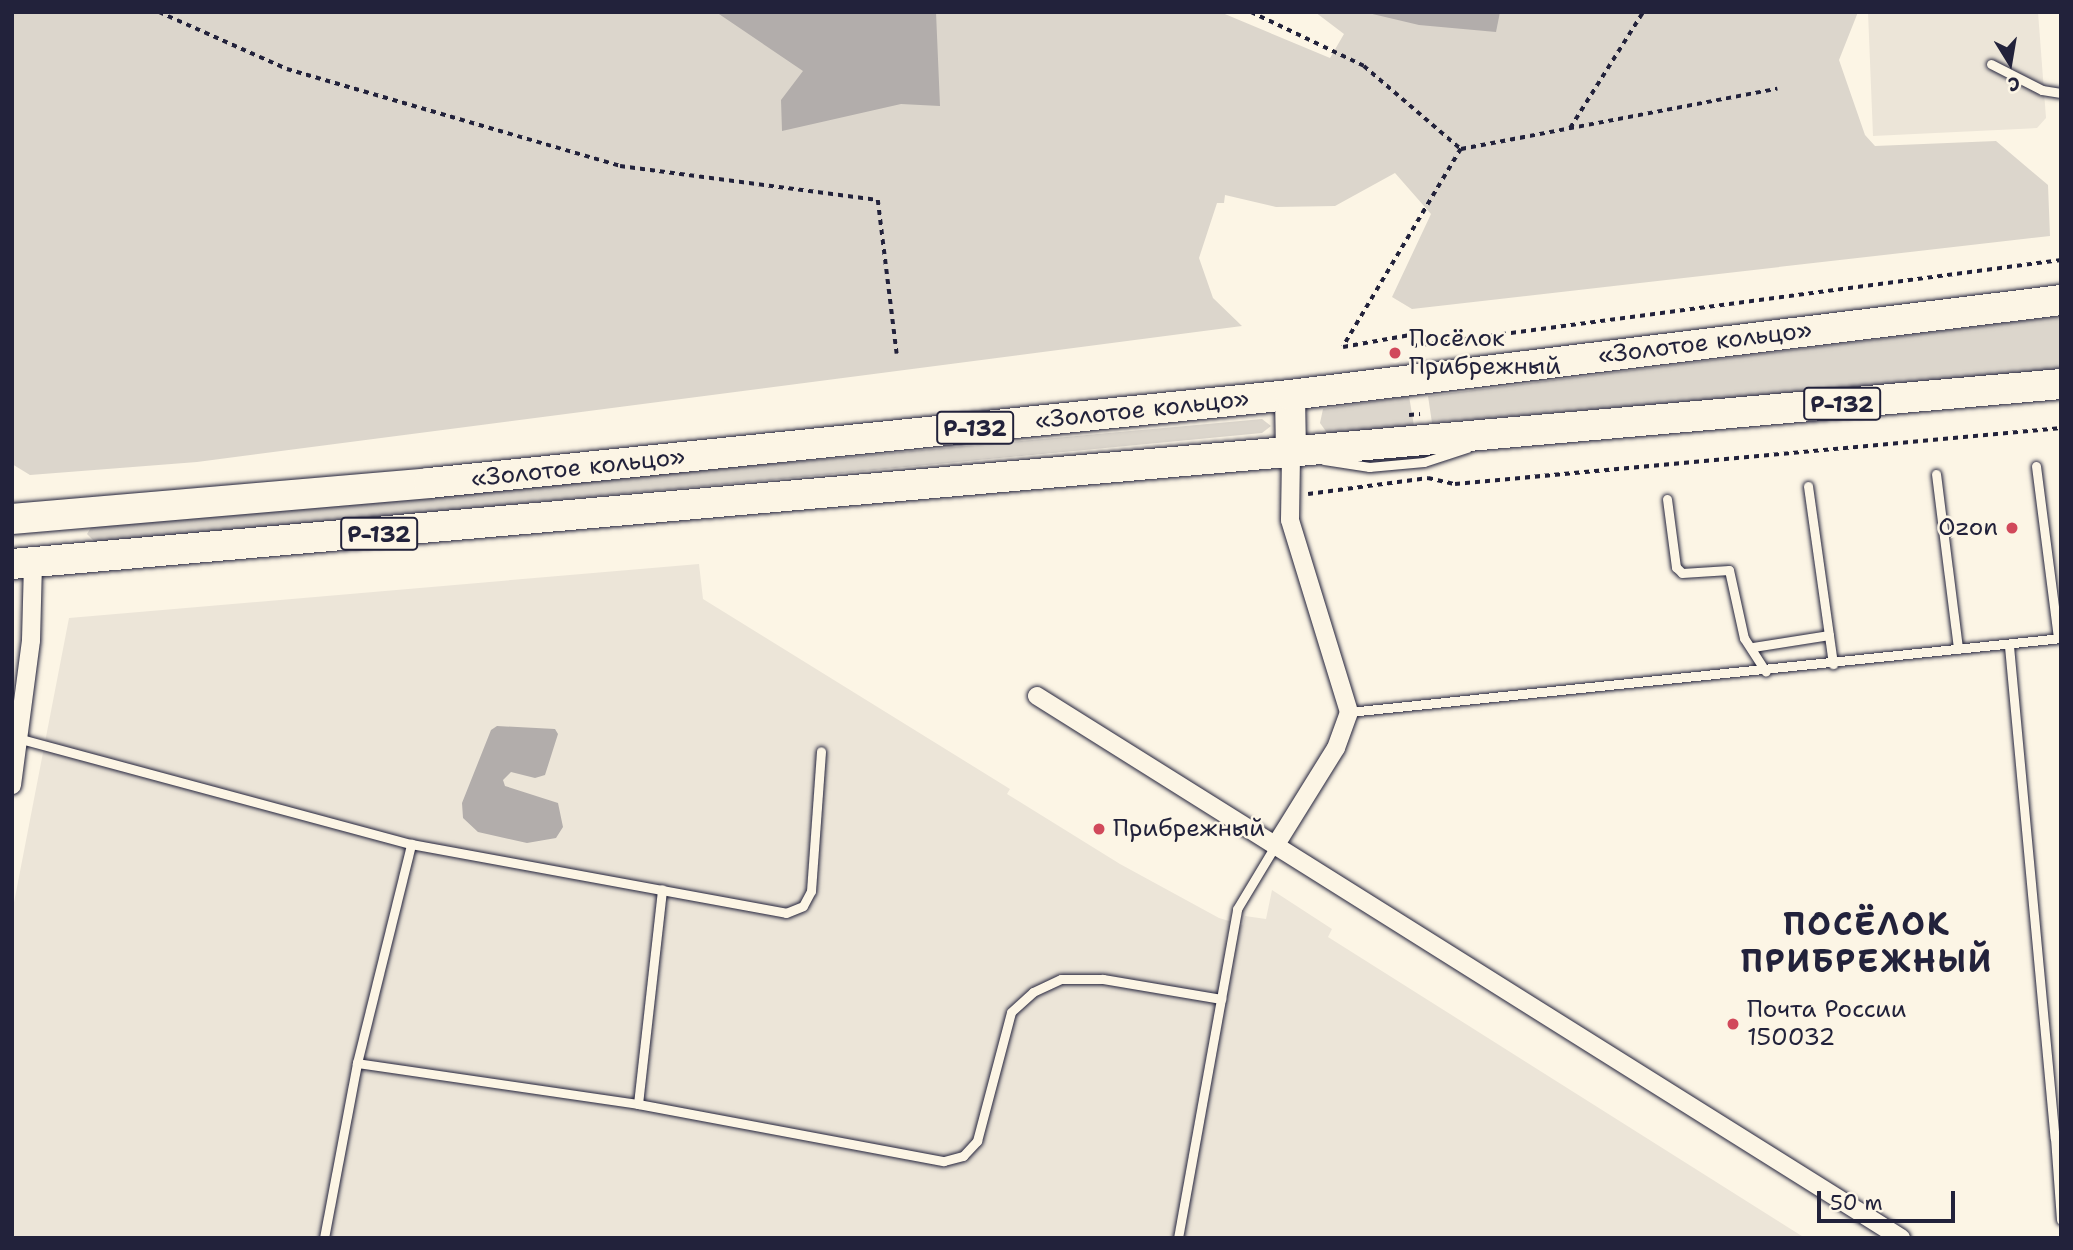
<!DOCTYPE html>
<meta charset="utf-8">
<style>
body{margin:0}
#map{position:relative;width:2073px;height:1250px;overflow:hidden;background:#fcf5e5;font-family:"Shantell Sans",sans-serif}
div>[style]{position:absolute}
.built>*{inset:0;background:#ece5d8}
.green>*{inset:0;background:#dcd6cc}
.water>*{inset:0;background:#b2adab}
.path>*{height:3.5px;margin-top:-1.75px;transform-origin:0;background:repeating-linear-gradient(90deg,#22223b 0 5px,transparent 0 10px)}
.roads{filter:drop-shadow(0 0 2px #22223b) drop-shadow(0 0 2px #22223b)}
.service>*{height:9px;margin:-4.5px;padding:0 4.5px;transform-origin:4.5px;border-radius:4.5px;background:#fcf5e5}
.minor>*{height:18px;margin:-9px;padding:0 9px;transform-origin:9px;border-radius:9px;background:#fcf5e5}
.trunk>*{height:30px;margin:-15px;padding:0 15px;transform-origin:15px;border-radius:15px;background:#fcf5e5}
.dots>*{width:19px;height:19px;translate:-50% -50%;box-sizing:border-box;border:4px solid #fcf5e5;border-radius:50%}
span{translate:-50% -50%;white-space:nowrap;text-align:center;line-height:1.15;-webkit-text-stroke:5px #fcf5e5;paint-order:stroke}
.shield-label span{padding:2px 5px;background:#fcf5e5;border:2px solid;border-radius:5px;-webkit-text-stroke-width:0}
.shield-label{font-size:23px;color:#22223b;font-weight:700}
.poi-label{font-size:24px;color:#22223b}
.left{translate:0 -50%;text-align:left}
.right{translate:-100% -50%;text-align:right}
.street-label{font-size:24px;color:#22223b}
.district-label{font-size:32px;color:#22223b;font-weight:700;letter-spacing:2px}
.frame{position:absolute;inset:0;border:14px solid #22223b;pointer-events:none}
.north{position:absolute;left:1975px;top:28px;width:70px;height:70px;-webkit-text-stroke:5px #fcf5e5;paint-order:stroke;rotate:169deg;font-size:19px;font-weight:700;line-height:28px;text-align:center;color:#22223b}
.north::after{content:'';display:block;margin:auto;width:24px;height:32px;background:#22223b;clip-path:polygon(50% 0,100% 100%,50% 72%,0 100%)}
.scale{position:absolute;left:1817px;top:1191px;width:138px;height:32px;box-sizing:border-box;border:4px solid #22223b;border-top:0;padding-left:9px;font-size:21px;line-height:24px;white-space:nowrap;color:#22223b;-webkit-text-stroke:5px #fcf5e5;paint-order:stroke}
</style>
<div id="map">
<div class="built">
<div style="clip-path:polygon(1868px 12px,2038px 12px,2046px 118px,2037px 128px,1873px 136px)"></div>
<div style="clip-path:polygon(699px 564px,703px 599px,1010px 789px,1007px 794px,1120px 864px,1219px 918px,1243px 925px,1245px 916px,1266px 919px,1272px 890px,1332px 929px,1328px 937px,1805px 1238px,12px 1238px,12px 913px,69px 618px)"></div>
</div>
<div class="green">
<div style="clip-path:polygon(14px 12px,1220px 12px,1330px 58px,1344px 34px,1315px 12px,1858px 12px,1839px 60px,1865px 135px,1875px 146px,1996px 141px,2048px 185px,2050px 236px,1412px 309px,1392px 297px,1431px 214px,1395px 173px,1335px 206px,1276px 207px,1225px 195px,1224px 203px,1217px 203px,1199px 258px,1213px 298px,1242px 326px,197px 462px,30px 475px,12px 464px)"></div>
<div style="clip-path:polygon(2061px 316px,2061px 368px,2038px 372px,1432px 423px,1428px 396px)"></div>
<div style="clip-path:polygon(1409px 396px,1414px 426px,1330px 437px,1320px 423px,1323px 409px)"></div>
<div style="clip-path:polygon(1262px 419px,1271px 426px,1262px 433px,97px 544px,87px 534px,92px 526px)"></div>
</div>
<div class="water">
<div style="clip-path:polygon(716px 12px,936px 12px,940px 106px,901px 104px,782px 131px,781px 100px,803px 71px)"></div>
<div style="clip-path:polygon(1364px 12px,1500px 12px,1496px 32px,1419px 25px)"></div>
<div style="clip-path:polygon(497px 726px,555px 729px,558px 734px,545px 775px,535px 778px,511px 772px,503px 780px,505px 786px,558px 803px,563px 827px,556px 838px,527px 843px,478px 832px,463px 818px,462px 803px,491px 730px)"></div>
</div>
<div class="path">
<div style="left:159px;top:12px;width:140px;rotate:24deg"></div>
<div style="left:287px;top:69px;width:347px;rotate:16.2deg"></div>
<div style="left:620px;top:166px;width:260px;rotate:7.5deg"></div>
<div style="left:878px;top:200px;width:155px;rotate:83deg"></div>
<div style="left:1251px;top:12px;width:125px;rotate:25.5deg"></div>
<div style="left:1364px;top:66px;width:128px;rotate:40.6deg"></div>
<div style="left:1461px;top:149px;width:230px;rotate:120.8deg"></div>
<div style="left:1570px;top:128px;width:137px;rotate:-57.8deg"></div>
<div style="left:1461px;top:149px;width:322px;rotate:-10.8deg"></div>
<div style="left:1412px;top:346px;width:655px;rotate:-7.55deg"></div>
<div style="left:1343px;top:347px;width:68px;rotate:-10.2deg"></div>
<div style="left:1409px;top:415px;width:11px;rotate:-5deg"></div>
<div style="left:1308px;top:494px;width:121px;rotate:-7.6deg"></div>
<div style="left:1428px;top:478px;width:28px;rotate:13deg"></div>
<div style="left:1455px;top:484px;width:609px;rotate:-5.28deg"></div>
</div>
<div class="roads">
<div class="service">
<div style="left:1991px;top:64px;width:57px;rotate:27deg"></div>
<div style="left:2042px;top:90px;width:19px;rotate:9deg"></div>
<div style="left:1324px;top:460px;width:46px;rotate:8.8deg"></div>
<div style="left:1369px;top:467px;width:55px;rotate:-5.2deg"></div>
<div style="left:1424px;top:462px;width:45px;rotate:-18deg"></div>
<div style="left:2036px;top:466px;width:173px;rotate:82.7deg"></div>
<div style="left:1936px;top:474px;width:176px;rotate:82.8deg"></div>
<div style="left:1808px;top:486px;width:180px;rotate:82deg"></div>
<div style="left:1667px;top:499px;width:69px;rotate:82.5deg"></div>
<div style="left:1676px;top:567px;width:8px;rotate:45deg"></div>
<div style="left:1682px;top:573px;width:47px;rotate:-3.7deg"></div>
<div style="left:1729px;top:570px;width:70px;rotate:77.6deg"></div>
<div style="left:1744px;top:638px;width:40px;rotate:57.1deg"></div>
<div style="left:2009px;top:646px;width:494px;rotate:84.7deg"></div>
<div style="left:2055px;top:1138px;width:6px;rotate:-9deg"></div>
<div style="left:1753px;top:647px;width:77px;rotate:-9deg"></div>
<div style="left:1349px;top:712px;width:716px;rotate:-5.93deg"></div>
<div style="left:21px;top:739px;width:404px;rotate:15.1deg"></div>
<div style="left:411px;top:844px;width:381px;rotate:10.4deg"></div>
<div style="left:786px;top:913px;width:18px;rotate:-22deg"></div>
<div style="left:803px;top:906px;width:17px;rotate:-62deg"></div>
<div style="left:811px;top:891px;width:140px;rotate:-85.9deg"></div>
<div style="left:357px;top:1063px;width:284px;rotate:8.3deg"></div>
<div style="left:638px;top:1104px;width:216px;rotate:-83.6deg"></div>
<div style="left:638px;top:1104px;width:311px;rotate:10.6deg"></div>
<div style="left:944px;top:1161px;width:20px;rotate:-15deg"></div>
<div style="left:963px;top:1156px;width:21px;rotate:-47deg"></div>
<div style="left:977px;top:1141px;width:133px;rotate:-75.2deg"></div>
<div style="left:1011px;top:1012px;width:30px;rotate:-42deg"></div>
<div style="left:1033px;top:992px;width:31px;rotate:-25deg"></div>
<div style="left:1061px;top:979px;width:42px"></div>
<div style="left:1103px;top:979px;width:120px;rotate:9.6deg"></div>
<div style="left:2055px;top:1138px;width:82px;rotate:85.8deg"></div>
<div style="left:324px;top:1238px;width:178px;rotate:-79.3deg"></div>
<div style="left:357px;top:1063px;width:226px;rotate:-76.1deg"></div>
<div style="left:1178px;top:1238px;width:334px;rotate:-79.8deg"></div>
<div style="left:1237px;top:909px;width:74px;rotate:-58.9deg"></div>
</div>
<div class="minor">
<div style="left:1037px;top:696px;width:1020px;rotate:32.1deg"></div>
<div style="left:12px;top:785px;width:146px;rotate:-82.5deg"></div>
<div style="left:31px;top:640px;width:77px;rotate:-88.5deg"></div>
<div style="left:1275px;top:846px;width:115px;rotate:-58.1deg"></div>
<div style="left:1336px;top:748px;width:38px;rotate:-70deg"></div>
<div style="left:1349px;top:712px;width:201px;rotate:-107.1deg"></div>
<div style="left:1290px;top:520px;width:67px;rotate:-89.1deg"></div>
</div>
<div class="trunk">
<div style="left:1290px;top:395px;width:58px;rotate:89deg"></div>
<div style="left:12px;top:519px;width:419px;rotate:-4.9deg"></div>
<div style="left:429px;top:483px;width:865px;rotate:-5.84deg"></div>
<div style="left:1290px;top:395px;width:777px;rotate:-7.02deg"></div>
<div style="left:12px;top:564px;width:2057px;rotate:-5.02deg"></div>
</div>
</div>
<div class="dots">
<div style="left:1395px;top:353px;background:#d1495b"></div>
<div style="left:2012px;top:528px;background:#d1495b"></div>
<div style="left:1099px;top:829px;background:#d1495b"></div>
<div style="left:1733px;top:1024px;background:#d1495b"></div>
</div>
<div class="shield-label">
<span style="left:1842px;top:404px">Р-132</span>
<span style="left:975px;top:428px">Р-132</span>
<span style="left:379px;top:534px">Р-132</span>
</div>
<div class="poi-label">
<span class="left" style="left:1409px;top:353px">Посёлок<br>Прибрежный</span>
<span class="right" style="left:1998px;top:528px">Ozon</span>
<span class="left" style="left:1113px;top:829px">Прибрежный</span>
<span class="left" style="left:1747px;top:1024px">Почта России<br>150032</span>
</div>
<div class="street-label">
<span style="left:1705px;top:343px;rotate:-7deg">«Золотое кольцо»</span>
<span style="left:1142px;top:410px;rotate:-6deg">«Золотое кольцо»</span>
<span style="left:578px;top:468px;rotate:-6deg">«Золотое кольцо»</span>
</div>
<div class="district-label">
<span style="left:1867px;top:943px">ПОСЁЛОК<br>ПРИБРЕЖНЫЙ</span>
</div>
<div class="frame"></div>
<div class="north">С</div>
<div class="scale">50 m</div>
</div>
